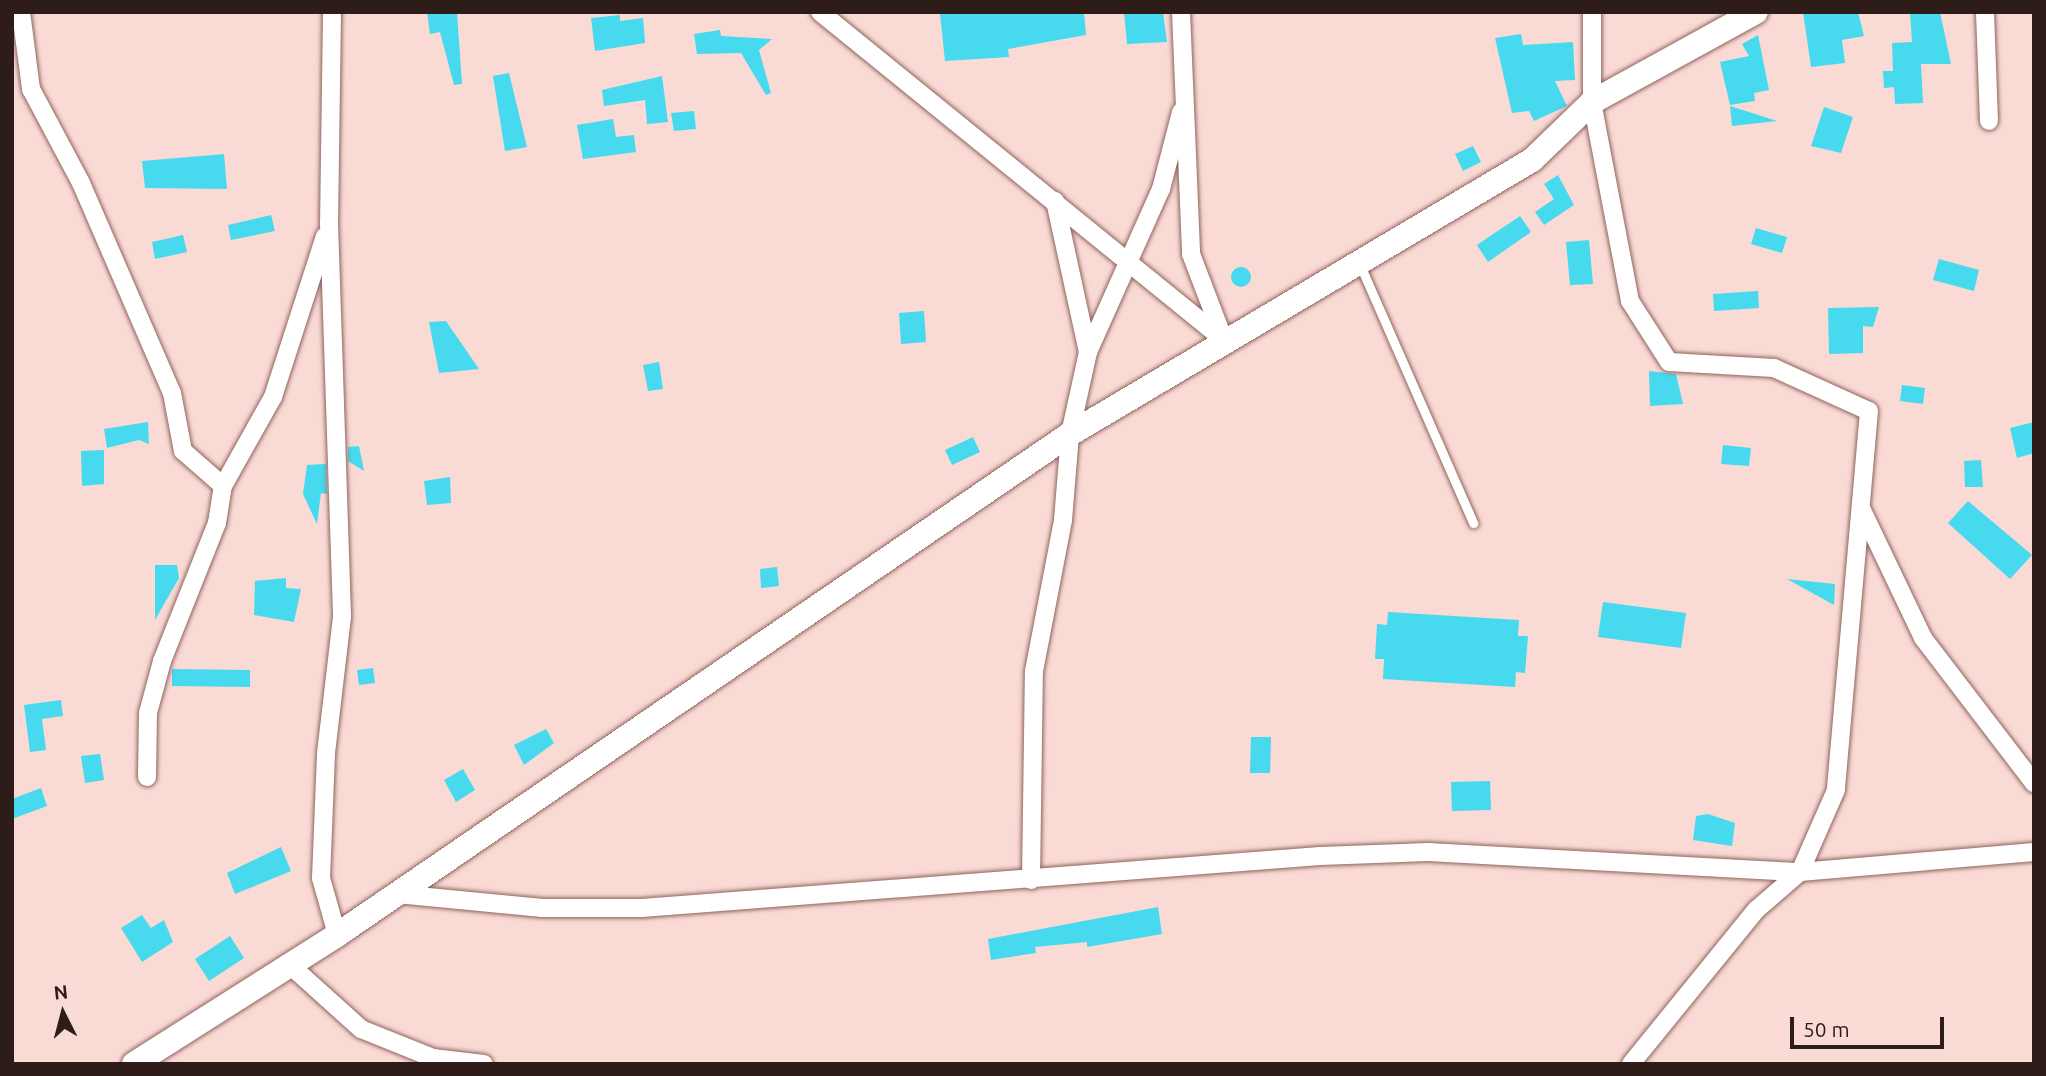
<!DOCTYPE html>
<style>
body{margin:0}
#map{position:relative;width:2046px;height:1076px;overflow:hidden;background:#fadad5;font-family:Ubuntu,sans-serif}
div>[style]{position:absolute}
.building>*{inset:0;background:#47d9ee}
.round{border-radius:50%}
.roads{filter:drop-shadow(0 0 2px #90635c) drop-shadow(0 0 2px #90635c)}
.lane>*{height:9px;margin:-4.5px;padding:0 4.5px;transform-origin:4.5px;border-radius:4.5px;background:#fff}
.street>*{height:18px;margin:-9px;padding:0 9px;transform-origin:9px;border-radius:9px;background:#fff}
.secondary>*{height:24px;margin:-12px;padding:0 12px;transform-origin:12px;border-radius:12px;background:#fff}
span{translate:-50% -50%;white-space:nowrap;text-align:center;line-height:1.15;-webkit-text-stroke:5px #fadad5;paint-order:stroke}
.frame{position:absolute;inset:0;border:14px solid #2e1c19;pointer-events:none}
.north{position:absolute;left:28px;top:978px;width:70px;height:70px;-webkit-text-stroke:5px #fadad5;paint-order:stroke;rotate:354deg;font-size:19px;font-weight:700;line-height:28px;text-align:center;color:#2e1c19}
.north::after{content:'';display:block;margin:auto;width:24px;height:32px;background:#2e1c19;clip-path:polygon(50% 0,100% 100%,50% 72%,0 100%)}
.scale{position:absolute;left:1790px;top:1017px;width:154px;height:32px;box-sizing:border-box;border:4px solid #2e1c19;border-top:0;padding-left:9px;font-size:21px;line-height:24px;white-space:nowrap;color:#2e1c19;-webkit-text-stroke:5px #fadad5;paint-order:stroke}
</style>
<div id="map">
<div class="building">
<div style="clip-path:polygon(427px 12px,457px 12px,462px 84px,454px 85px,440px 32px,430px 34px)"></div>
<div style="clip-path:polygon(1084px 12px,1086px 35px,1008px 49px,1009px 57px,945px 61px,940px 14px)"></div>
<div style="clip-path:polygon(1124px 12px,1163px 12px,1167px 42px,1127px 44px)"></div>
<div style="clip-path:polygon(1803px 12px,1858px 12px,1864px 36px,1842px 40px,1845px 63px,1811px 67px)"></div>
<div style="clip-path:polygon(1940px 12px,1951px 64px,1921px 64px,1923px 103px,1895px 104px,1894px 87px,1884px 88px,1883px 71px,1893px 71px,1892px 43px,1912px 42px,1910px 13px)"></div>
<div style="clip-path:polygon(620px 15px,620px 21px,643px 18px,645px 43px,595px 51px,591px 18px)"></div>
<div style="clip-path:polygon(720px 30px,721px 36px,772px 39px,759px 50px,771px 93px,766px 95px,741px 53px,697px 54px,694px 34px)"></div>
<div style="clip-path:polygon(1521px 34px,1523px 45px,1573px 42px,1575px 80px,1555px 81px,1567px 106px,1534px 121px,1529px 111px,1512px 113px,1495px 38px)"></div>
<div style="clip-path:polygon(1758px 35px,1769px 90px,1754px 93px,1755px 101px,1730px 105px,1720px 62px,1749px 56px,1742px 44px)"></div>
<div style="clip-path:polygon(509px 73px,527px 147px,505px 151px,493px 76px)"></div>
<div style="clip-path:polygon(662px 76px,668px 122px,647px 124px,645px 100px,604px 106px,602px 90px)"></div>
<div style="clip-path:polygon(1730px 106px,1777px 121px,1732px 126px)"></div>
<div style="clip-path:polygon(1824px 107px,1853px 117px,1841px 153px,1811px 146px)"></div>
<div style="clip-path:polygon(694px 111px,696px 129px,674px 131px,671px 113px)"></div>
<div style="clip-path:polygon(613px 119px,616px 137px,634px 135px,636px 152px,583px 159px,577px 125px)"></div>
<div style="clip-path:polygon(1473px 146px,1481px 162px,1463px 171px,1455px 154px)"></div>
<div style="clip-path:polygon(224px 154px,227px 189px,145px 188px,142px 161px)"></div>
<div style="clip-path:polygon(1558px 175px,1574px 205px,1544px 225px,1535px 212px,1554px 199px,1544px 184px)"></div>
<div style="clip-path:polygon(271px 215px,275px 231px,231px 240px,228px 225px)"></div>
<div style="clip-path:polygon(1520px 216px,1531px 232px,1488px 262px,1477px 245px)"></div>
<div style="clip-path:polygon(1756px 228px,1787px 237px,1782px 253px,1751px 244px)"></div>
<div style="clip-path:polygon(183px 235px,187px 252px,155px 259px,152px 242px)"></div>
<div style="clip-path:polygon(1589px 240px,1593px 284px,1570px 285px,1566px 242px)"></div>
<div style="clip-path:polygon(1939px 259px,1979px 270px,1974px 291px,1933px 280px)"></div>
<div class="round" style="left:1231px;top:267px;width:20px;height:20px"></div>
<div style="clip-path:polygon(1758px 291px,1759px 308px,1714px 311px,1713px 294px)"></div>
<div style="clip-path:polygon(1879px 307px,1873px 327px,1863px 326px,1863px 353px,1829px 354px,1828px 308px)"></div>
<div style="clip-path:polygon(924px 311px,926px 342px,901px 344px,899px 313px)"></div>
<div style="clip-path:polygon(446px 321px,479px 369px,439px 373px,429px 322px)"></div>
<div style="clip-path:polygon(659px 362px,663px 389px,648px 391px,643px 365px)"></div>
<div style="clip-path:polygon(1649px 371px,1676px 374px,1683px 404px,1650px 406px)"></div>
<div style="clip-path:polygon(1902px 385px,1925px 388px,1923px 404px,1900px 401px)"></div>
<div style="clip-path:polygon(148px 422px,149px 444px,139px 440px,107px 448px,104px 429px)"></div>
<div style="clip-path:polygon(2034px 422px,2034px 453px,2017px 458px,2010px 428px)"></div>
<div style="clip-path:polygon(973px 437px,980px 452px,952px 465px,945px 450px)"></div>
<div style="clip-path:polygon(1723px 445px,1751px 448px,1749px 466px,1721px 464px)"></div>
<div style="clip-path:polygon(359px 446px,364px 471px,348px 461px,348px 447px)"></div>
<div style="clip-path:polygon(104px 450px,104px 484px,82px 486px,81px 451px)"></div>
<div style="clip-path:polygon(1981px 460px,1983px 487px,1965px 487px,1964px 461px)"></div>
<div style="clip-path:polygon(326px 464px,327px 494px,321px 493px,317px 524px,303px 494px,307px 465px)"></div>
<div style="clip-path:polygon(450px 477px,451px 503px,427px 505px,424px 481px)"></div>
<div style="clip-path:polygon(1968px 501px,2032px 555px,2010px 579px,1948px 523px)"></div>
<div style="clip-path:polygon(155px 565px,177px 565px,179px 578px,155px 620px)"></div>
<div style="clip-path:polygon(777px 567px,779px 586px,761px 588px,760px 569px)"></div>
<div style="clip-path:polygon(286px 578px,286px 588px,301px 589px,294px 622px,254px 615px,255px 581px)"></div>
<div style="clip-path:polygon(1787px 579px,1835px 584px,1834px 605px)"></div>
<div style="clip-path:polygon(1603px 602px,1686px 613px,1681px 648px,1598px 637px)"></div>
<div style="clip-path:polygon(1388px 612px,1519px 620px,1518px 636px,1528px 636px,1525px 673px,1516px 672px,1515px 687px,1383px 679px,1384px 659px,1375px 659px,1377px 624px,1387px 625px)"></div>
<div style="clip-path:polygon(373px 668px,375px 683px,359px 685px,357px 670px)"></div>
<div style="clip-path:polygon(172px 669px,250px 670px,250px 687px,172px 686px)"></div>
<div style="clip-path:polygon(61px 700px,63px 716px,42px 719px,46px 750px,30px 752px,24px 705px)"></div>
<div style="clip-path:polygon(546px 729px,554px 743px,524px 765px,514px 745px)"></div>
<div style="clip-path:polygon(1251px 737px,1271px 737px,1270px 773px,1250px 773px)"></div>
<div style="clip-path:polygon(100px 754px,104px 780px,85px 783px,81px 756px)"></div>
<div style="clip-path:polygon(463px 769px,475px 790px,456px 802px,444px 780px)"></div>
<div style="clip-path:polygon(1490px 781px,1491px 810px,1452px 811px,1451px 782px)"></div>
<div style="clip-path:polygon(41px 788px,47px 806px,12px 819px,12px 799px)"></div>
<div style="clip-path:polygon(1708px 814px,1735px 823px,1732px 846px,1693px 840px,1696px 816px)"></div>
<div style="clip-path:polygon(281px 847px,291px 871px,235px 894px,227px 873px)"></div>
<div style="clip-path:polygon(1158px 907px,1162px 934px,1087px 947px,1087px 942px,1035px 947px,1036px 953px,991px 960px,988px 939px)"></div>
<div style="clip-path:polygon(142px 915px,151px 928px,164px 920px,173px 942px,142px 962px,121px 928px)"></div>
<div style="clip-path:polygon(230px 936px,244px 958px,209px 981px,195px 959px)"></div>
</div>
<div class="roads">
<div class="lane">
<div style="left:1360px;top:265px;width:282px;rotate:66.3deg"></div>
</div>
<div class="street">
<div style="left:21px;top:12px;width:78px;rotate:82.6deg"></div>
<div style="left:31px;top:89px;width:106px;rotate:62deg"></div>
<div style="left:81px;top:183px;width:229px;rotate:66.6deg"></div>
<div style="left:172px;top:393px;width:59px;rotate:79.3deg"></div>
<div style="left:183px;top:451px;width:53px;rotate:41.2deg"></div>
<div style="left:332px;top:12px;width:211px;rotate:90.8deg"></div>
<div style="left:329px;top:223px;width:394px;rotate:88.1deg"></div>
<div style="left:342px;top:617px;width:138px;rotate:96.7deg"></div>
<div style="left:326px;top:754px;width:124px;rotate:92.3deg"></div>
<div style="left:321px;top:878px;width:59px;rotate:74.3deg"></div>
<div style="left:820px;top:12px;width:520px;rotate:39.07deg"></div>
<div style="left:1181px;top:12px;width:242px;rotate:87.6deg"></div>
<div style="left:1191px;top:254px;width:90px;rotate:69.1deg"></div>
<div style="left:1592px;top:12px;width:90px;rotate:90deg"></div>
<div style="left:1592px;top:102px;width:203px;rotate:79.2deg"></div>
<div style="left:1630px;top:301px;width:72px;rotate:57.4deg"></div>
<div style="left:1669px;top:362px;width:105px;rotate:3.3deg"></div>
<div style="left:1774px;top:368px;width:104px;rotate:24.4deg"></div>
<div style="left:1869px;top:411px;width:380px;rotate:95deg"></div>
<div style="left:1836px;top:790px;width:90px;rotate:113.7deg"></div>
<div style="left:1800px;top:872px;width:58px;rotate:139.2deg"></div>
<div style="left:1756px;top:910px;width:198px;rotate:129.1deg"></div>
<div style="left:1985px;top:12px;width:109px;rotate:87.9deg"></div>
<div style="left:1055px;top:201px;width:155px;rotate:77.7deg"></div>
<div style="left:1861px;top:508px;width:144px;rotate:64.5deg"></div>
<div style="left:1923px;top:638px;width:183px;rotate:52.6deg"></div>
<div style="left:147px;top:777px;width:64px;rotate:-89.1deg"></div>
<div style="left:148px;top:713px;width:54px;rotate:-74.9deg"></div>
<div style="left:162px;top:661px;width:149px;rotate:-68.3deg"></div>
<div style="left:217px;top:523px;width:37px;rotate:-81deg"></div>
<div style="left:223px;top:486px;width:102px;rotate:-60.7deg"></div>
<div style="left:273px;top:397px;width:169px;rotate:-72.1deg"></div>
<div style="left:1031px;top:880px;width:209px;rotate:-89.2deg"></div>
<div style="left:1034px;top:671px;width:154px;rotate:-79.1deg"></div>
<div style="left:1063px;top:520px;width:86px;rotate:-85.3deg"></div>
<div style="left:1070px;top:434px;width:84px;rotate:-77.6deg"></div>
<div style="left:1088px;top:352px;width:179px;rotate:-65.9deg"></div>
<div style="left:1161px;top:189px;width:80px;rotate:-75.4deg"></div>
<div style="left:397px;top:894px;width:146px;rotate:5.5deg"></div>
<div style="left:542px;top:908px;width:100px"></div>
<div style="left:642px;top:908px;width:680px;rotate:-4.39deg"></div>
<div style="left:1320px;top:856px;width:108px;rotate:-2.1deg"></div>
<div style="left:1428px;top:852px;width:373px;rotate:3.1deg"></div>
<div style="left:1800px;top:872px;width:235px;rotate:-4.9deg"></div>
<div style="left:290px;top:965px;width:96px;rotate:42deg"></div>
<div style="left:361px;top:1029px;width:78px;rotate:21.9deg"></div>
<div style="left:433px;top:1058px;width:51px;rotate:6.7deg"></div>
</div>
<div class="secondary">
<div style="left:134px;top:1064px;width:241px;rotate:-32.4deg"></div>
<div style="left:337px;top:935px;width:888px;rotate:-34.35deg"></div>
<div style="left:1070px;top:434px;width:537px;rotate:-30.67deg"></div>
<div style="left:1532px;top:160px;width:83px;rotate:-44deg"></div>
<div style="left:1592px;top:102px;width:187px;rotate:-28.8deg"></div>
</div>
</div>
<div class="frame"></div>
<div class="north">N</div>
<div class="scale">50 m</div>
</div>
